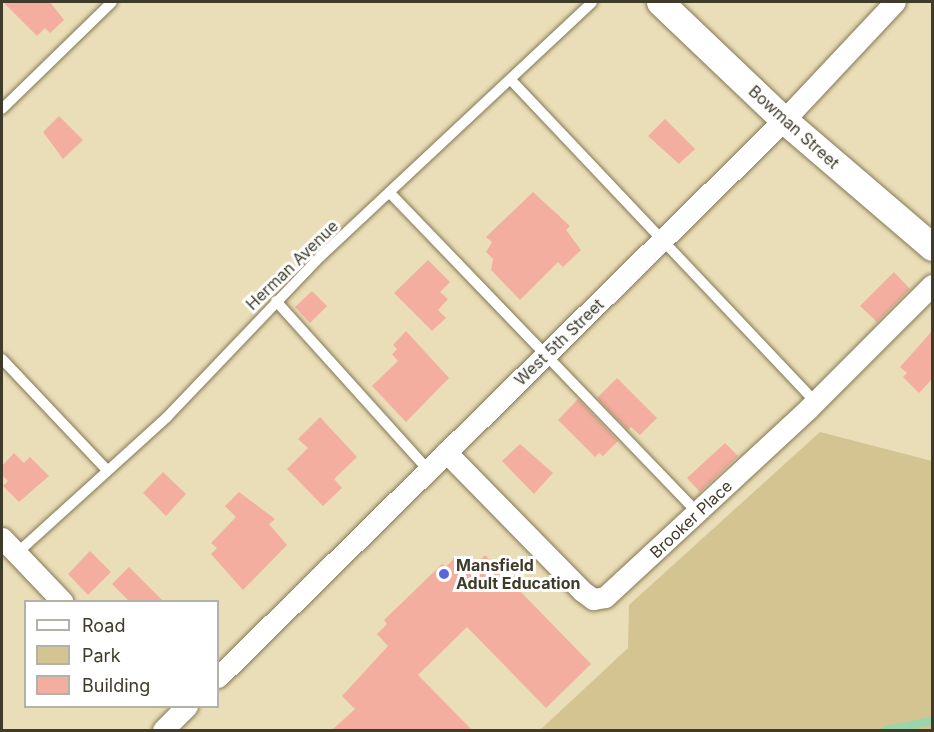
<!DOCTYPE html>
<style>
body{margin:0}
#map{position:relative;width:934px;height:732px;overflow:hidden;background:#eadeb8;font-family:Inter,sans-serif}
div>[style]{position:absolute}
.green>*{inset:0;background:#d4c491}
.stream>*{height:8px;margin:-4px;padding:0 4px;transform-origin:4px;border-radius:4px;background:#9ad5ab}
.building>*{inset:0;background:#f3ae9f}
.roads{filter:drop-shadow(0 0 2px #837854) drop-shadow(0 0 2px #837854)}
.service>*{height:10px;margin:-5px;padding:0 5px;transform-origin:5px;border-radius:5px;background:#fff}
.minor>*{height:21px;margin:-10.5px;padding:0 10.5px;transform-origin:10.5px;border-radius:10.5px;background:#fff}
.tertiary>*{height:27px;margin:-13.5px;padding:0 13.5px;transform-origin:13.5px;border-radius:13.5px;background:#fff}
.dots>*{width:16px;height:16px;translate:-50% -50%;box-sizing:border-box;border:3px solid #fff;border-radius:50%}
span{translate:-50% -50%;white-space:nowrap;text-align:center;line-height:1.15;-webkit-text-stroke:6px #fff;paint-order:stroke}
.street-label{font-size:16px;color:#3f3b2b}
.poi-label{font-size:16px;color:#3f3b2b;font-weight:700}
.left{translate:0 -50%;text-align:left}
.frame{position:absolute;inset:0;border:3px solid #3f3b2b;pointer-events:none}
.legend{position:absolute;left:24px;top:600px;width:195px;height:108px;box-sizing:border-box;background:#fff;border:2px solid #b2b1aa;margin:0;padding:8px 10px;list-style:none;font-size:18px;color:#3f3b2b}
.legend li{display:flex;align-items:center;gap:12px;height:30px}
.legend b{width:30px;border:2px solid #b2b1aa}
</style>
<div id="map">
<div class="green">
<div style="clip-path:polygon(820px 432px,932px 461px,932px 730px,540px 730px,628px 648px,629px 605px)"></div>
</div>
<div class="stream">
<div style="left:886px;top:730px;width:47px;rotate:-11.1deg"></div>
</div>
<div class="building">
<div style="clip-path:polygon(3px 2px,50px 2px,64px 20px,50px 33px,45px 28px,37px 36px)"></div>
<div style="clip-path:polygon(59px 116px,83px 140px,63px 159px,43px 132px)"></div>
<div style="clip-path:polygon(665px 119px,695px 149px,679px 164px,648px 136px)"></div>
<div style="clip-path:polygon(533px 192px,570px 226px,566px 230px,581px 250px,563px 267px,558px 262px,520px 300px,491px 270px,493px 259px,486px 252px,492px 242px,486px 237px)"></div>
<div style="clip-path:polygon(428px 260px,450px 282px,440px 292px,448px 299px,438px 310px,446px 318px,432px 331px,394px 293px)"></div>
<div style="clip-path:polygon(894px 272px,910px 289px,877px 322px,860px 306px)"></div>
<div style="clip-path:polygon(312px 291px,327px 306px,310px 323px,295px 307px)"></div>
<div style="clip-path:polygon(933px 330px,933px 378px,919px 393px,903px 377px,907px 373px,900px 367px)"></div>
<div style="clip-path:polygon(406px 331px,449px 378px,406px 422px,372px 386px,398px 361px,392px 354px,397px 349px,393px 345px)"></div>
<div style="clip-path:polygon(617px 378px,657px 418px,640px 435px,631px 427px,628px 430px,597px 398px)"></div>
<div style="clip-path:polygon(578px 399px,618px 441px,603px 456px,599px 453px,595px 457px,558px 420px)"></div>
<div style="clip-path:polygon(320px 417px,357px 457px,334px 479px,342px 488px,323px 506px,287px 469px,308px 448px,298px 439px)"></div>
<div style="clip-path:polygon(725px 443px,738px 456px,700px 492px,687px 478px)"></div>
<div style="clip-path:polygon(520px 444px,553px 473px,534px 494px,502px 461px)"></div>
<div style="clip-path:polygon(14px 453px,24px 463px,30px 457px,49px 476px,19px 502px,3px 486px,8px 481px,2px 475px,2px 466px)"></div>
<div style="clip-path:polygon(163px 472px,186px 494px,166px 516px,143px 493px)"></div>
<div style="clip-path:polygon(239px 492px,275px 519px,269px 524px,287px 545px,243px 590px,211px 554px,217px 548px,211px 543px,236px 517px,225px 506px)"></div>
<div style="clip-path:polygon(90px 551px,111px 572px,88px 595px,68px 574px)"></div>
<div style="clip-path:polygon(485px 555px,591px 664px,546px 708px,467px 627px,418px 675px,472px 730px,332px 730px,355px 709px,342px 696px,388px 646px,377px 634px,387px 624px,384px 620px,442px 564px,446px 567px,455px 557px,469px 571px)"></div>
<div style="clip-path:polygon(129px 567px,164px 602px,130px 602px,112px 584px)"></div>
</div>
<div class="roads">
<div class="service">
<div style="left:511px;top:80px;width:443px;rotate:46.6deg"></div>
<div style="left:2px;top:109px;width:153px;rotate:-44.2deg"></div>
<div style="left:390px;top:193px;width:444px;rotate:46.1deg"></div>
<div style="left:276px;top:301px;width:227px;rotate:48deg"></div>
<div style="left:2px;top:359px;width:151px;rotate:46.6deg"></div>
<div style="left:16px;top:554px;width:204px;rotate:-42.2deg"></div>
<div style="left:167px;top:417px;width:223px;rotate:-46.3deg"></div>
<div style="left:321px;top:256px;width:371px;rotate:-43.1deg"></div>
</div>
<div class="minor">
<div style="left:446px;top:452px;width:194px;rotate:45.6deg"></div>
<div style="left:582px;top:591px;width:14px;rotate:36deg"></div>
<div style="left:593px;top:599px;width:12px;rotate:-9deg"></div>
<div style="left:605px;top:597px;width:278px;rotate:-42.8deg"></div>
<div style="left:809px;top:408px;width:174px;rotate:-45deg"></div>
<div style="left:2px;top:538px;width:88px;rotate:46.4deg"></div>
<div style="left:218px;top:677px;width:794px;rotate:-44.54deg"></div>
<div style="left:784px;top:120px;width:162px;rotate:-46.8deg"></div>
<div style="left:163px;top:730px;width:34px;rotate:-45deg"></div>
</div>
<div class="tertiary">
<div style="left:660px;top:2px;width:171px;rotate:43.6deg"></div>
<div style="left:784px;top:120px;width:195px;rotate:40.6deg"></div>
</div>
</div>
<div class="dots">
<div style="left:444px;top:574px;background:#5768de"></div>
</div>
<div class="street-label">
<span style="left:794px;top:127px;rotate:42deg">Bowman Street</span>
<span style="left:292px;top:265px;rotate:-44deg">Herman Avenue</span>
<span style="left:559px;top:342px;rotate:-44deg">West 5th Street</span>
<span style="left:691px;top:519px;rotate:-43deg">Brooker Place</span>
</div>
<div class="poi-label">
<span class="left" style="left:456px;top:574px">Mansfield<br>Adult Education</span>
</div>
<div class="frame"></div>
<ul class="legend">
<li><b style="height:8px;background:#fff"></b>Road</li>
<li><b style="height:16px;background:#d4c491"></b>Park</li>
<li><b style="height:16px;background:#f3ae9f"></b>Building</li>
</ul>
</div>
